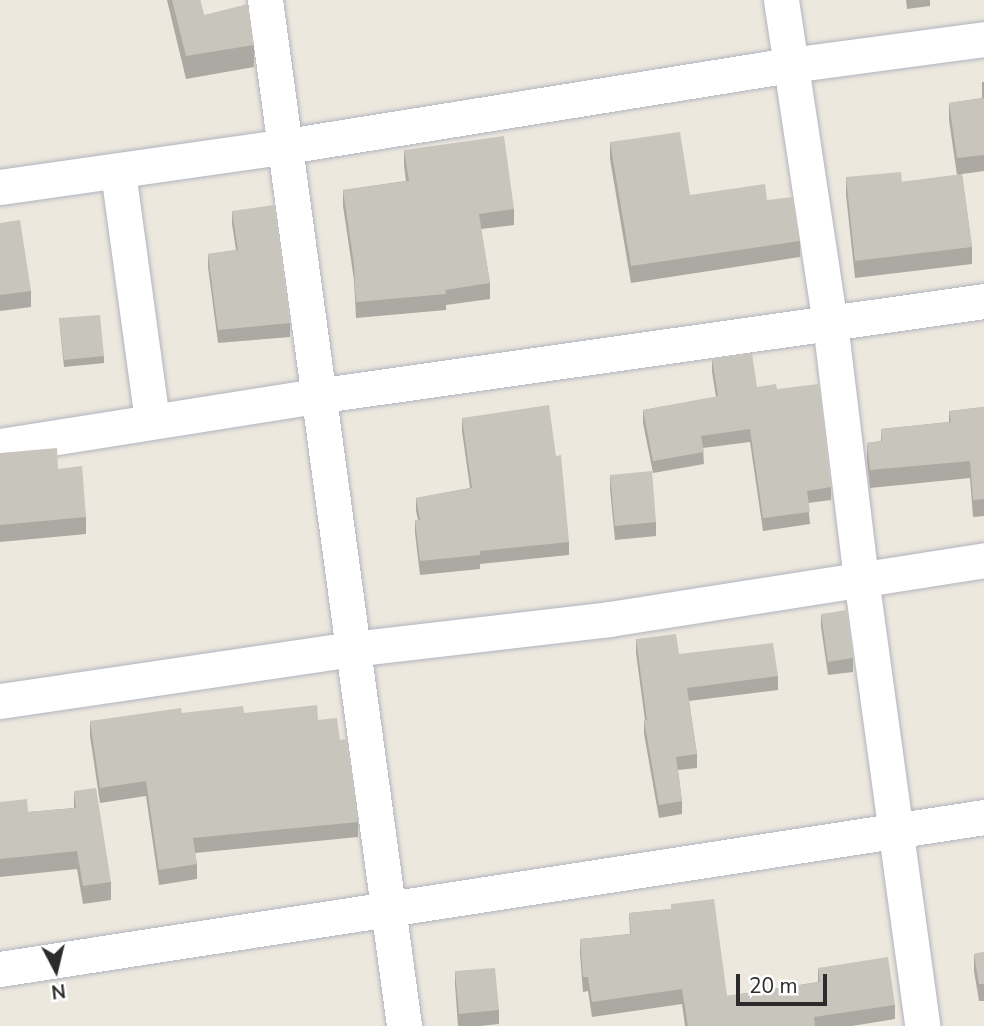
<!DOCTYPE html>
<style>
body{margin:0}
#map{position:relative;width:984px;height:1026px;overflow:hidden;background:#ede8de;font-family:"Nunito Sans",sans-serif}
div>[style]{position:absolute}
.roads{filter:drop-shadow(0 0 2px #b1b3bf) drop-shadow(0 0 2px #b1b3bf)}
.minor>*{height:35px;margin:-17.5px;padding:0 17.5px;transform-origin:17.5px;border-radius:17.5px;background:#fff}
.wall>*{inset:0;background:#aca9a3}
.building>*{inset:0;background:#c8c5bd}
span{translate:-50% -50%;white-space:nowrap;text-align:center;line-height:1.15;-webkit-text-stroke:6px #fff;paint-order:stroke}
.north{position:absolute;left:21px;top:935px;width:70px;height:70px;-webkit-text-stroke:5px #fff;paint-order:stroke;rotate:173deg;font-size:19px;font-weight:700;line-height:28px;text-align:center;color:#2b2b2b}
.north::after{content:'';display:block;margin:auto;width:24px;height:32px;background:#2b2b2b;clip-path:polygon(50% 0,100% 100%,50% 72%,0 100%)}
.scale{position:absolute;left:736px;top:974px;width:91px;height:32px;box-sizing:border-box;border:4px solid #2b2b2b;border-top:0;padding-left:9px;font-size:21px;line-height:24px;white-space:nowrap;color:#2b2b2b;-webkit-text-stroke:5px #fff;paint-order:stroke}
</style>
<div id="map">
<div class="roads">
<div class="minor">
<div style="left:265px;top:0;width:1035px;rotate:82.28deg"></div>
<div style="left:781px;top:0;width:327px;rotate:81.4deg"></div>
<div style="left:830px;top:323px;width:257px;rotate:83.1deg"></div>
<div style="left:861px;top:578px;width:452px;rotate:82.2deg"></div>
<div style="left:118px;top:172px;width:251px;rotate:82.2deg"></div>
<div style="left:0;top:187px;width:290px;rotate:-8.1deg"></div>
<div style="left:287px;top:146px;width:509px;rotate:-9.15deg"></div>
<div style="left:790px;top:65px;width:196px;rotate:-7.6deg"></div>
<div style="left:0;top:446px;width:320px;rotate:-9deg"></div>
<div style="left:316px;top:396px;width:675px;rotate:-8.09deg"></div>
<div style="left:0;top:701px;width:355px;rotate:-8.4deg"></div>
<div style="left:351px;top:649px;width:260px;rotate:-6.6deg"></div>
<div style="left:609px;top:619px;width:380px;rotate:-8.9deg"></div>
<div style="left:0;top:969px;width:996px;rotate:-8.78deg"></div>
</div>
</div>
<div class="wall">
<div style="clip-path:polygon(167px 0,200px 0,204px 15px,254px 45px,254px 67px,186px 79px)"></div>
<div style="clip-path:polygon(906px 0,930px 0,930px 6px,907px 9px)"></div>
<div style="clip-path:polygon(982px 82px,984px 82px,984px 171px,962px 174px,972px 247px,972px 264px,855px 278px,846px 195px,846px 177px,902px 182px,957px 175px,949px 120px,949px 103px,982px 98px)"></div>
<div style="clip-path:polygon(610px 142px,690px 195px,767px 200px,800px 241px,800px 257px,631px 283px,610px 159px)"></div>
<div style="clip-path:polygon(404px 150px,514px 209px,514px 225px,481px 229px,490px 283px,490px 299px,446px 305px,446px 310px,356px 318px,354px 280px,343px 206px,343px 190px,406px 181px,404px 166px)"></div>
<div style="clip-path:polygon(232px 211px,290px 323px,290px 337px,218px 343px,208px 267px,208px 254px,236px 250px,232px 224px)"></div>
<div style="clip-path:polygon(0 223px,31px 291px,31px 307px,0 311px)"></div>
<div style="clip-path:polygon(59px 318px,104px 356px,104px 363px,64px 367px)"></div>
<div style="clip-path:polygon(712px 359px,757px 387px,777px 389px,831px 487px,831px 500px,808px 503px,810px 524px,763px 531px,750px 442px,703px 448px,704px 464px,653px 473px,643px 423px,643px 410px,716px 397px,712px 372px)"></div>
<div style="clip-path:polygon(984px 407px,984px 516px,973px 517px,970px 478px,870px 488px,867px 461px,867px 443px,881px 441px,881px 429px,949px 422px,949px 411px)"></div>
<div style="clip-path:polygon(462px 418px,569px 542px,569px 555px,480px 564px,480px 569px,420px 575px,415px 533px,415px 520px,418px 520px,416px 511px,416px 498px,470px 488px,462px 431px)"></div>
<div style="clip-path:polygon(0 453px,58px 469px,86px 517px,86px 534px,0 542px)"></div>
<div style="clip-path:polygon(610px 475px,656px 522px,656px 536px,615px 540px,610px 489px)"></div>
<div style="clip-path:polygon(821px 614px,853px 658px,853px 672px,828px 675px,821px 627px)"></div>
<div style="clip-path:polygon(636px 639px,679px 654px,778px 676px,778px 690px,689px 701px,697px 754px,697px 768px,678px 770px,682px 801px,682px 814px,659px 818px,644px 734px,644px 720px,645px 720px,636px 653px)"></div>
<div style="clip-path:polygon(182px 713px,244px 713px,318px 720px,340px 740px,358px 822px,358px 837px,195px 853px,197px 864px,197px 879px,159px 885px,146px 796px,100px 803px,90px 736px,90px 721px)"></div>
<div style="clip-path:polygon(74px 791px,111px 882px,111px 900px,83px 904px,77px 869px,0 877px,0 802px,28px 812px,74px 808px)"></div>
<div style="clip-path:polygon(671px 904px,727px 996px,818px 982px,818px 968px,895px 1005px,895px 1019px,852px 1026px,685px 1026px,682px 1004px,592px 1017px,588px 991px,583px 992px,580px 954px,580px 939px,630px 934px,629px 913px,671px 909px)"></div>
<div style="clip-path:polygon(984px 952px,984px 1001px,979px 1001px,974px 971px,974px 954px)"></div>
<div style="clip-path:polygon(455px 971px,499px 1010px,499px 1024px,480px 1026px,458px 1026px,455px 985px)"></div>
</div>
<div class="building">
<div style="clip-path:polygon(172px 0,200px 0,204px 15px,248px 4px,254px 45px,186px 56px)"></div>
<div style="clip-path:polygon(984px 98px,984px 155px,957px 158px,949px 103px)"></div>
<div style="clip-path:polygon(680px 132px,690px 195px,765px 184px,767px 200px,793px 197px,800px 241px,631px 266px,610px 142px)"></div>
<div style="clip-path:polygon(504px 136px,514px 209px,479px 214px,490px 283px,445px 290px,446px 294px,356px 302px,354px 264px,343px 190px,409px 181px,404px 150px)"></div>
<div style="clip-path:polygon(901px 172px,902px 182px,962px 174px,972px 247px,855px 261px,846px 177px)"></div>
<div style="clip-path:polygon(274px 205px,290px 323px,218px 330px,208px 254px,238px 250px,232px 211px)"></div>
<div style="clip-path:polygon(20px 220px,31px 291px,0 295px,0 223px)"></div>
<div style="clip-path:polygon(100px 315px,104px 356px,64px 360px,59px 318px)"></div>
<div style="clip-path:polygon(752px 353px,757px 387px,776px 384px,777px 389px,819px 384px,831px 487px,807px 491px,810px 512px,763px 518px,750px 429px,701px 436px,704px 452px,653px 461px,643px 410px,718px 396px,712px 359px)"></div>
<div style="clip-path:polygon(549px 405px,556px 456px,561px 455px,569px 542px,480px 551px,480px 555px,420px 561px,415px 520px,420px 520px,416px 498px,472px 488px,462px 418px)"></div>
<div style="clip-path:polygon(984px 407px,984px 499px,973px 500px,970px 461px,870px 470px,867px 443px,882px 441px,881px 429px,951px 422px,949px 411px)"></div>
<div style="clip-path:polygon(57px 448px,58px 469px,82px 466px,86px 517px,0 525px,0 453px)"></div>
<div style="clip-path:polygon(652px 471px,656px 522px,615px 526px,610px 475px)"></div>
<div style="clip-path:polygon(847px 610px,853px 658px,828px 662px,821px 614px)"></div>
<div style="clip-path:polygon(676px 634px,679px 654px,773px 643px,778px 676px,687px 688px,697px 754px,676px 757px,682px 801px,659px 805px,644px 720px,647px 720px,636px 639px)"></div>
<div style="clip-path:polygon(317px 705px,318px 720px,337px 718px,340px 740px,347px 739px,358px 822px,193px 838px,197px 864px,159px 870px,146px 781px,100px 788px,90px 721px,181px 708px,182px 713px,243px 706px,244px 713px)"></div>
<div style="clip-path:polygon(96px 788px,111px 882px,83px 886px,77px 851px,0 859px,0 802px,27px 799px,28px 812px,76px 808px,74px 791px)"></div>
<div style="clip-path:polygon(714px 899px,727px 996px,820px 982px,818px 968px,888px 957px,895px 1005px,814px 1017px,815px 1026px,688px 1026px,682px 989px,592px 1002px,588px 977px,583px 977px,580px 939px,631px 934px,629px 913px,671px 909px,671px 904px)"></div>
<div style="clip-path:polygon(984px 952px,984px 984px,979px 984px,974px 954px)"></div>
<div style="clip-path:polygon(495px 968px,499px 1010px,459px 1014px,455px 971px)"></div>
</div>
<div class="north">N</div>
<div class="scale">20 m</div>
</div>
